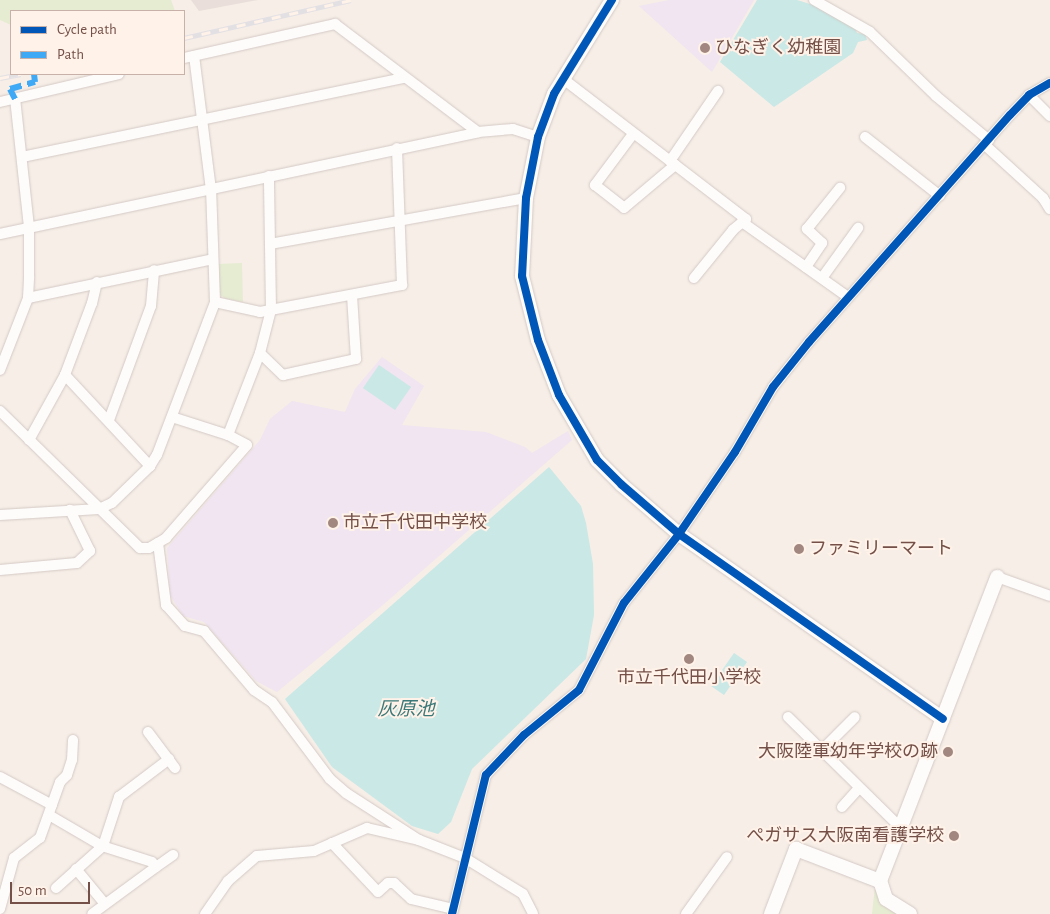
<!DOCTYPE html>
<meta charset="utf-8">
<style>
body{margin:0}
#map{position:relative;width:1050px;height:914px;overflow:hidden;background:#f6eee7;font-family:"Alegreya Sans","Noto Sans JP",sans-serif}
div>[style]{position:absolute}
.industrial>*{inset:0;background:#e9ded9}
.education>*{inset:0;background:#f0e5f0}
.green>*{inset:0;background:#e6ecd2}
.water>*{inset:0;background:#c9e8e6}
.roads{filter:drop-shadow(0 0 1px #d4c9c5) drop-shadow(0 0 1px #d4c9c5)}
.minor>*{height:10px;margin:-5px;padding:0 5px;transform-origin:5px;border-radius:5px;background:#fefcfb}
.tertiary>*{height:14px;margin:-7px;padding:0 7px;transform-origin:7px;border-radius:7px;background:#fefcfb}
.rail>*{height:5px;margin-top:-2.5px;transform-origin:0;background:repeating-linear-gradient(90deg,#fff2e8 0 9px,#e3e0e4 0 18px);box-sizing:border-box;border-block:1px solid #e3e0e4}
.quiet>*{height:6px;margin-top:-3px;transform-origin:0;background:repeating-linear-gradient(90deg,#3fa9f5 0 12px,transparent 0 18px)}
.cycleway>*{height:8px;margin:-4px;padding:0 4px;transform-origin:4px;border-radius:4px;background:#0057b8}
.dots>*{width:14px;height:14px;translate:-50% -50%;box-sizing:border-box;border:2px solid #fff2e8;border-radius:50%}
span{translate:-50% -50%;white-space:nowrap;text-align:center;line-height:1.15;-webkit-text-stroke:4px #fff2e8;paint-order:stroke}
.poi-label{font-size:18px;color:#745048}
.left{translate:0 -50%;text-align:left}
.right{translate:-100% -50%;text-align:right}
.water-label{font-size:19px;color:#3c7979;font-style:italic}
.legend{position:absolute;left:10px;top:10px;width:175px;height:65px;box-sizing:border-box;background:#fff2e8;border:1px solid #c7b1a8;margin:0;padding:6px 9px;list-style:none;font-size:15px;color:#745048}
.legend li{display:flex;align-items:center;gap:10px;height:25px}
.legend b{width:25px;border:1px solid #c7b1a8}
.scale{position:absolute;left:10px;top:882px;width:80px;height:22px;box-sizing:border-box;border:2px solid #745048;border-top:0;padding-left:6px;font-size:15px;line-height:18px;white-space:nowrap;color:#745048;-webkit-text-stroke:4px #fff2e8;paint-order:stroke}
</style>
<div id="map">
<div class="industrial">
<div style="clip-path:polygon(191px 0,258px 0,199px 11px)"></div>
</div>
<div class="education">
<div style="clip-path:polygon(669px 0,754px 0,712px 72px,639px 6px)"></div>
<div style="clip-path:polygon(382px 357px,424px 386px,402px 425px,486px 432px,525px 447px,532px 453px,568px 431px,572px 440px,384px 604px,277px 692px,256px 681px,204px 622px,183px 616px,170px 595px,167px 548px,260px 440px,270px 419px,292px 401px,345px 412px,355px 389px)"></div>
</div>
<div class="green">
<div style="clip-path:polygon(0 0,171px 0,175px 11px,11px 11px,11px 25px,0 20px)"></div>
<div style="clip-path:polygon(242px 263px,243px 302px,226px 299px,219px 294px,218px 264px)"></div>
<div style="clip-path:polygon(875px 886px,884px 906px,899px 914px,872px 914px)"></div>
</div>
<div class="water">
<div style="clip-path:polygon(757px 0,797px 0,813px 5px,855px 28px,857px 33px,865px 34px,867px 40px,858px 42px,853px 53px,774px 107px,720px 62px)"></div>
<div style="clip-path:polygon(379px 365px,411px 387px,395px 410px,363px 388px)"></div>
<div style="clip-path:polygon(549px 467px,581px 506px,586px 523px,593px 564px,594px 615px,586px 659px,472px 769px,451px 822px,438px 834px,412px 826px,332px 767px,285px 699px)"></div>
<div style="clip-path:polygon(734px 653px,747px 662px,724px 695px,711px 686px)"></div>
</div>
<div class="roads">
<div class="minor">
<div style="left:814px;top:0;width:64px;rotate:29.7deg"></div>
<div style="left:870px;top:32px;width:92px;rotate:44.1deg"></div>
<div style="left:936px;top:96px;width:69px;rotate:39.7deg"></div>
<div style="left:184px;top:58px;width:155px;rotate:-12.7deg"></div>
<div style="left:335px;top:24px;width:179px;rotate:37.1deg"></div>
<div style="left:562px;top:78px;width:232px;rotate:37.5deg"></div>
<div style="left:746px;top:219px;width:17px;rotate:140deg"></div>
<div style="left:733px;top:230px;width:62px;rotate:129.1deg"></div>
<div style="left:1029px;top:95px;width:30px;rotate:45deg"></div>
<div style="left:0;top:102px;width:122px;rotate:-13.2deg"></div>
<div style="left:633px;top:134px;width:64px;rotate:126.7deg"></div>
<div style="left:595px;top:185px;width:37px;rotate:38deg"></div>
<div style="left:624px;top:208px;width:67px;rotate:-40.1deg"></div>
<div style="left:865px;top:137px;width:95px;rotate:38.2deg"></div>
<div style="left:985px;top:145px;width:79px;rotate:42.4deg"></div>
<div style="left:1043px;top:198px;width:13px;rotate:58deg"></div>
<div style="left:22px;top:157px;width:390px;rotate:-11.7deg"></div>
<div style="left:670px;top:161px;width:85px;rotate:-55.6deg"></div>
<div style="left:742px;top:222px;width:130px;rotate:35.3deg"></div>
<div style="left:0;top:234px;width:489px;rotate:-12deg"></div>
<div style="left:478px;top:132px;width:35px;rotate:-5deg"></div>
<div style="left:513px;top:129px;width:26px;rotate:18deg"></div>
<div style="left:270px;top:244px;width:260px;rotate:-10.2deg"></div>
<div style="left:806px;top:267px;width:29px;rotate:-56deg"></div>
<div style="left:822px;top:243px;width:21px;rotate:-137deg"></div>
<div style="left:807px;top:229px;width:53px;rotate:-51.2deg"></div>
<div style="left:822px;top:278px;width:62px;rotate:-54.2deg"></div>
<div style="left:97px;top:282px;width:22px;rotate:103deg"></div>
<div style="left:92px;top:303px;width:77px;rotate:110.6deg"></div>
<div style="left:65px;top:375px;width:125px;rotate:47deg"></div>
<div style="left:28px;top:298px;width:189px;rotate:-11.9deg"></div>
<div style="left:215px;top:302px;width:46px;rotate:12.5deg"></div>
<div style="left:260px;top:312px;width:145px;rotate:-10.8deg"></div>
<div style="left:402px;top:285px;width:137px;rotate:-92.1deg"></div>
<div style="left:260px;top:353px;width:32px;rotate:44deg"></div>
<div style="left:283px;top:375px;width:75px;rotate:-12.4deg"></div>
<div style="left:356px;top:359px;width:64px;rotate:-93.6deg"></div>
<div style="left:0;top:370px;width:77px;rotate:-68.7deg"></div>
<div style="left:28px;top:298px;width:22px;rotate:-87deg"></div>
<div style="left:29px;top:276px;width:49px;rotate:-90deg"></div>
<div style="left:29px;top:227px;width:129px;rotate:-96.2deg"></div>
<div style="left:0;top:411px;width:196px;rotate:44.4deg"></div>
<div style="left:140px;top:548px;width:9px"></div>
<div style="left:149px;top:548px;width:20px;rotate:-30deg"></div>
<div style="left:166px;top:538px;width:123px;rotate:-48.9deg"></div>
<div style="left:247px;top:445px;width:21px;rotate:-152deg"></div>
<div style="left:228px;top:435px;width:59px;rotate:-162.2deg"></div>
<div style="left:109px;top:420px;width:121px;rotate:-69.8deg"></div>
<div style="left:151px;top:306px;width:36px;rotate:-85deg"></div>
<div style="left:228px;top:435px;width:88px;rotate:-68.7deg"></div>
<div style="left:260px;top:353px;width:44px;rotate:-75.7deg"></div>
<div style="left:271px;top:310px;width:134px;rotate:-90.9deg"></div>
<div style="left:29px;top:440px;width:74px;rotate:-61deg"></div>
<div style="left:0;top:515px;width:99px;rotate:-3.5deg"></div>
<div style="left:99px;top:509px;width:14px;rotate:-25deg"></div>
<div style="left:112px;top:503px;width:53px;rotate:-44.2deg"></div>
<div style="left:150px;top:466px;width:13px;rotate:-58deg"></div>
<div style="left:157px;top:455px;width:164px;rotate:-69.2deg"></div>
<div style="left:215px;top:302px;width:112px;rotate:-92deg"></div>
<div style="left:211px;top:190px;width:135px;rotate:-97.2deg"></div>
<div style="left:158px;top:543px;width:63px;rotate:82.6deg"></div>
<div style="left:166px;top:605px;width:28px;rotate:48deg"></div>
<div style="left:185px;top:626px;width:20px;rotate:15deg"></div>
<div style="left:204px;top:631px;width:77px;rotate:49.7deg"></div>
<div style="left:254px;top:690px;width:22px;rotate:34deg"></div>
<div style="left:272px;top:702px;width:96px;rotate:53deg"></div>
<div style="left:330px;top:779px;width:21px;rotate:41deg"></div>
<div style="left:346px;top:793px;width:87px;rotate:32.8deg"></div>
<div style="left:0;top:570px;width:77px;rotate:-5.2deg"></div>
<div style="left:77px;top:563px;width:18px;rotate:-43deg"></div>
<div style="left:90px;top:551px;width:46px;rotate:-116deg"></div>
<div style="left:997px;top:577px;width:56px;rotate:19.7deg"></div>
<div style="left:788px;top:717px;width:158px;rotate:44.5deg"></div>
<div style="left:148px;top:732px;width:45px;rotate:53.1deg"></div>
<div style="left:820px;top:752px;width:49px;rotate:-45deg"></div>
<div style="left:0;top:777px;width:59px;rotate:28.3deg"></div>
<div style="left:842px;top:807px;width:24px;rotate:-48deg"></div>
<div style="left:49px;top:815px;width:61px;rotate:30.3deg"></div>
<div style="left:102px;top:846px;width:52px;rotate:17.7deg"></div>
<div style="left:152px;top:862px;width:6px;rotate:51deg"></div>
<div style="left:156px;top:867px;width:79px;rotate:143.7deg"></div>
<div style="left:332px;top:843px;width:67px;rotate:46.8deg"></div>
<div style="left:378px;top:892px;width:13px;rotate:-42deg"></div>
<div style="left:388px;top:883px;width:6px"></div>
<div style="left:394px;top:883px;width:23px;rotate:43deg"></div>
<div style="left:411px;top:899px;width:43px;rotate:13.4deg"></div>
<div style="left:156px;top:867px;width:21px;rotate:-35deg"></div>
<div style="left:76px;top:869px;width:45px;rotate:50.4deg"></div>
<div style="left:56px;top:888px;width:63px;rotate:-41.8deg"></div>
<div style="left:103px;top:846px;width:52px;rotate:-71.9deg"></div>
<div style="left:119px;top:797px;width:63px;rotate:-37.2deg"></div>
<div style="left:0;top:909px;width:53px;rotate:-74.6deg"></div>
<div style="left:14px;top:858px;width:33px;rotate:-38deg"></div>
<div style="left:40px;top:838px;width:59px;rotate:-70.3deg"></div>
<div style="left:60px;top:782px;width:10px;rotate:-45deg"></div>
<div style="left:67px;top:775px;width:16px;rotate:-72deg"></div>
<div style="left:72px;top:760px;width:20px;rotate:-87deg"></div>
<div style="left:205px;top:914px;width:40px;rotate:-55.1deg"></div>
<div style="left:228px;top:881px;width:38px;rotate:-41deg"></div>
<div style="left:257px;top:856px;width:57px;rotate:-5deg"></div>
<div style="left:314px;top:851px;width:58px;rotate:-23.5deg"></div>
<div style="left:367px;top:828px;width:53px;rotate:13deg"></div>
<div style="left:419px;top:840px;width:49px;rotate:21.4deg"></div>
<div style="left:465px;top:858px;width:68px;rotate:31.8deg"></div>
<div style="left:523px;top:894px;width:22px;rotate:63deg"></div>
<div style="left:452px;top:914px;width:143px;rotate:-76.3deg"></div>
<div style="left:486px;top:775px;width:55px;rotate:-46.5deg"></div>
<div style="left:524px;top:735px;width:71px;rotate:-39.3deg"></div>
<div style="left:579px;top:690px;width:98px;rotate:-62.7deg"></div>
<div style="left:624px;top:603px;width:88px;rotate:-51.4deg"></div>
<div style="left:679px;top:534px;width:99px;rotate:-55.7deg"></div>
<div style="left:735px;top:452px;width:75px;rotate:-59.7deg"></div>
<div style="left:773px;top:387px;width:58px;rotate:-51.3deg"></div>
<div style="left:809px;top:342px;width:303px;rotate:-48.5deg"></div>
<div style="left:1010px;top:115px;width:28px;rotate:-46deg"></div>
<div style="left:1029px;top:95px;width:24px;rotate:-30deg"></div>
<div style="left:686px;top:914px;width:70px;rotate:-54.3deg"></div>
</div>
<div class="tertiary">
<div style="left:612px;top:0;width:110px;rotate:121.7deg"></div>
<div style="left:554px;top:94px;width:46px;rotate:110.4deg"></div>
<div style="left:538px;top:137px;width:62px;rotate:101.1deg"></div>
<div style="left:526px;top:198px;width:78px;rotate:92.9deg"></div>
<div style="left:522px;top:276px;width:66px;rotate:76deg"></div>
<div style="left:538px;top:340px;width:59px;rotate:69.1deg"></div>
<div style="left:559px;top:395px;width:75px;rotate:59.7deg"></div>
<div style="left:597px;top:460px;width:35px;rotate:45deg"></div>
<div style="left:622px;top:485px;width:75px;rotate:40.7deg"></div>
<div style="left:679px;top:534px;width:322px;rotate:35deg"></div>
<div style="left:771px;top:914px;width:70px;rotate:-69deg"></div>
<div style="left:796px;top:849px;width:90px;rotate:20.9deg"></div>
<div style="left:910px;top:914px;width:28px;rotate:-148deg"></div>
<div style="left:886px;top:899px;width:19px;rotate:-108deg"></div>
<div style="left:880px;top:881px;width:326px;rotate:-68.9deg"></div>
</div>
</div>
<div class="rail">
<div style="left:184px;top:38px;width:171px;rotate:-12.8deg"></div>
<div style="left:0;top:78px;width:21px;rotate:-11deg"></div>
</div>
<div class="quiet">
<div style="left:15px;top:99px;width:11px;rotate:-117deg"></div>
<div style="left:10px;top:89px;width:26px;rotate:-16deg"></div>
<div style="left:35px;top:82px;width:8px;rotate:-97deg"></div>
</div>
<div class="cycleway">
<div style="left:612px;top:0;width:110px;rotate:121.7deg"></div>
<div style="left:554px;top:94px;width:46px;rotate:110.4deg"></div>
<div style="left:538px;top:137px;width:62px;rotate:101.1deg"></div>
<div style="left:526px;top:198px;width:78px;rotate:92.9deg"></div>
<div style="left:522px;top:276px;width:66px;rotate:76deg"></div>
<div style="left:538px;top:340px;width:59px;rotate:69.1deg"></div>
<div style="left:559px;top:395px;width:75px;rotate:59.7deg"></div>
<div style="left:597px;top:460px;width:35px;rotate:45deg"></div>
<div style="left:622px;top:485px;width:75px;rotate:40.7deg"></div>
<div style="left:679px;top:534px;width:322px;rotate:35deg"></div>
<div style="left:452px;top:914px;width:143px;rotate:-76.3deg"></div>
<div style="left:486px;top:775px;width:55px;rotate:-46.5deg"></div>
<div style="left:524px;top:735px;width:71px;rotate:-39.3deg"></div>
<div style="left:579px;top:690px;width:98px;rotate:-62.7deg"></div>
<div style="left:624px;top:603px;width:88px;rotate:-51.4deg"></div>
<div style="left:679px;top:534px;width:99px;rotate:-55.7deg"></div>
<div style="left:735px;top:452px;width:75px;rotate:-59.7deg"></div>
<div style="left:773px;top:387px;width:58px;rotate:-51.3deg"></div>
<div style="left:809px;top:342px;width:303px;rotate:-48.5deg"></div>
<div style="left:1010px;top:115px;width:28px;rotate:-46deg"></div>
<div style="left:1029px;top:95px;width:24px;rotate:-30deg"></div>
</div>
<div class="dots">
<div style="left:705px;top:48px;background:#a28780"></div>
<div style="left:333px;top:523px;background:#a28780"></div>
<div style="left:799px;top:549px;background:#a28780"></div>
<div style="left:689px;top:659px;background:#a28780"></div>
<div style="left:948px;top:752px;background:#a28780"></div>
<div style="left:954px;top:836px;background:#a28780"></div>
</div>
<div class="poi-label">
<span class="left" style="left:715px;top:48px">ひなぎく幼稚園</span>
<span class="left" style="left:343px;top:523px">市立千代田中学校</span>
<span class="left" style="left:809px;top:549px">ファミリーマート</span>
<span style="left:689px;top:678px">市立千代田小学校</span>
<span class="right" style="left:938px;top:752px">大阪陸軍幼年学校の跡</span>
<span class="right" style="left:944px;top:836px">ぺガサス大阪南看護学校</span>
</div>
<div class="water-label">
<span style="left:406px;top:710px">灰原池</span>
</div>
<ul class="legend">
<li><b style="height:6px;background:#0057b8"></b>Cycle path</li>
<li><b style="height:6px;background:#3fa9f5"></b>Path</li>
</ul>
<div class="scale">50 m</div>
</div>
